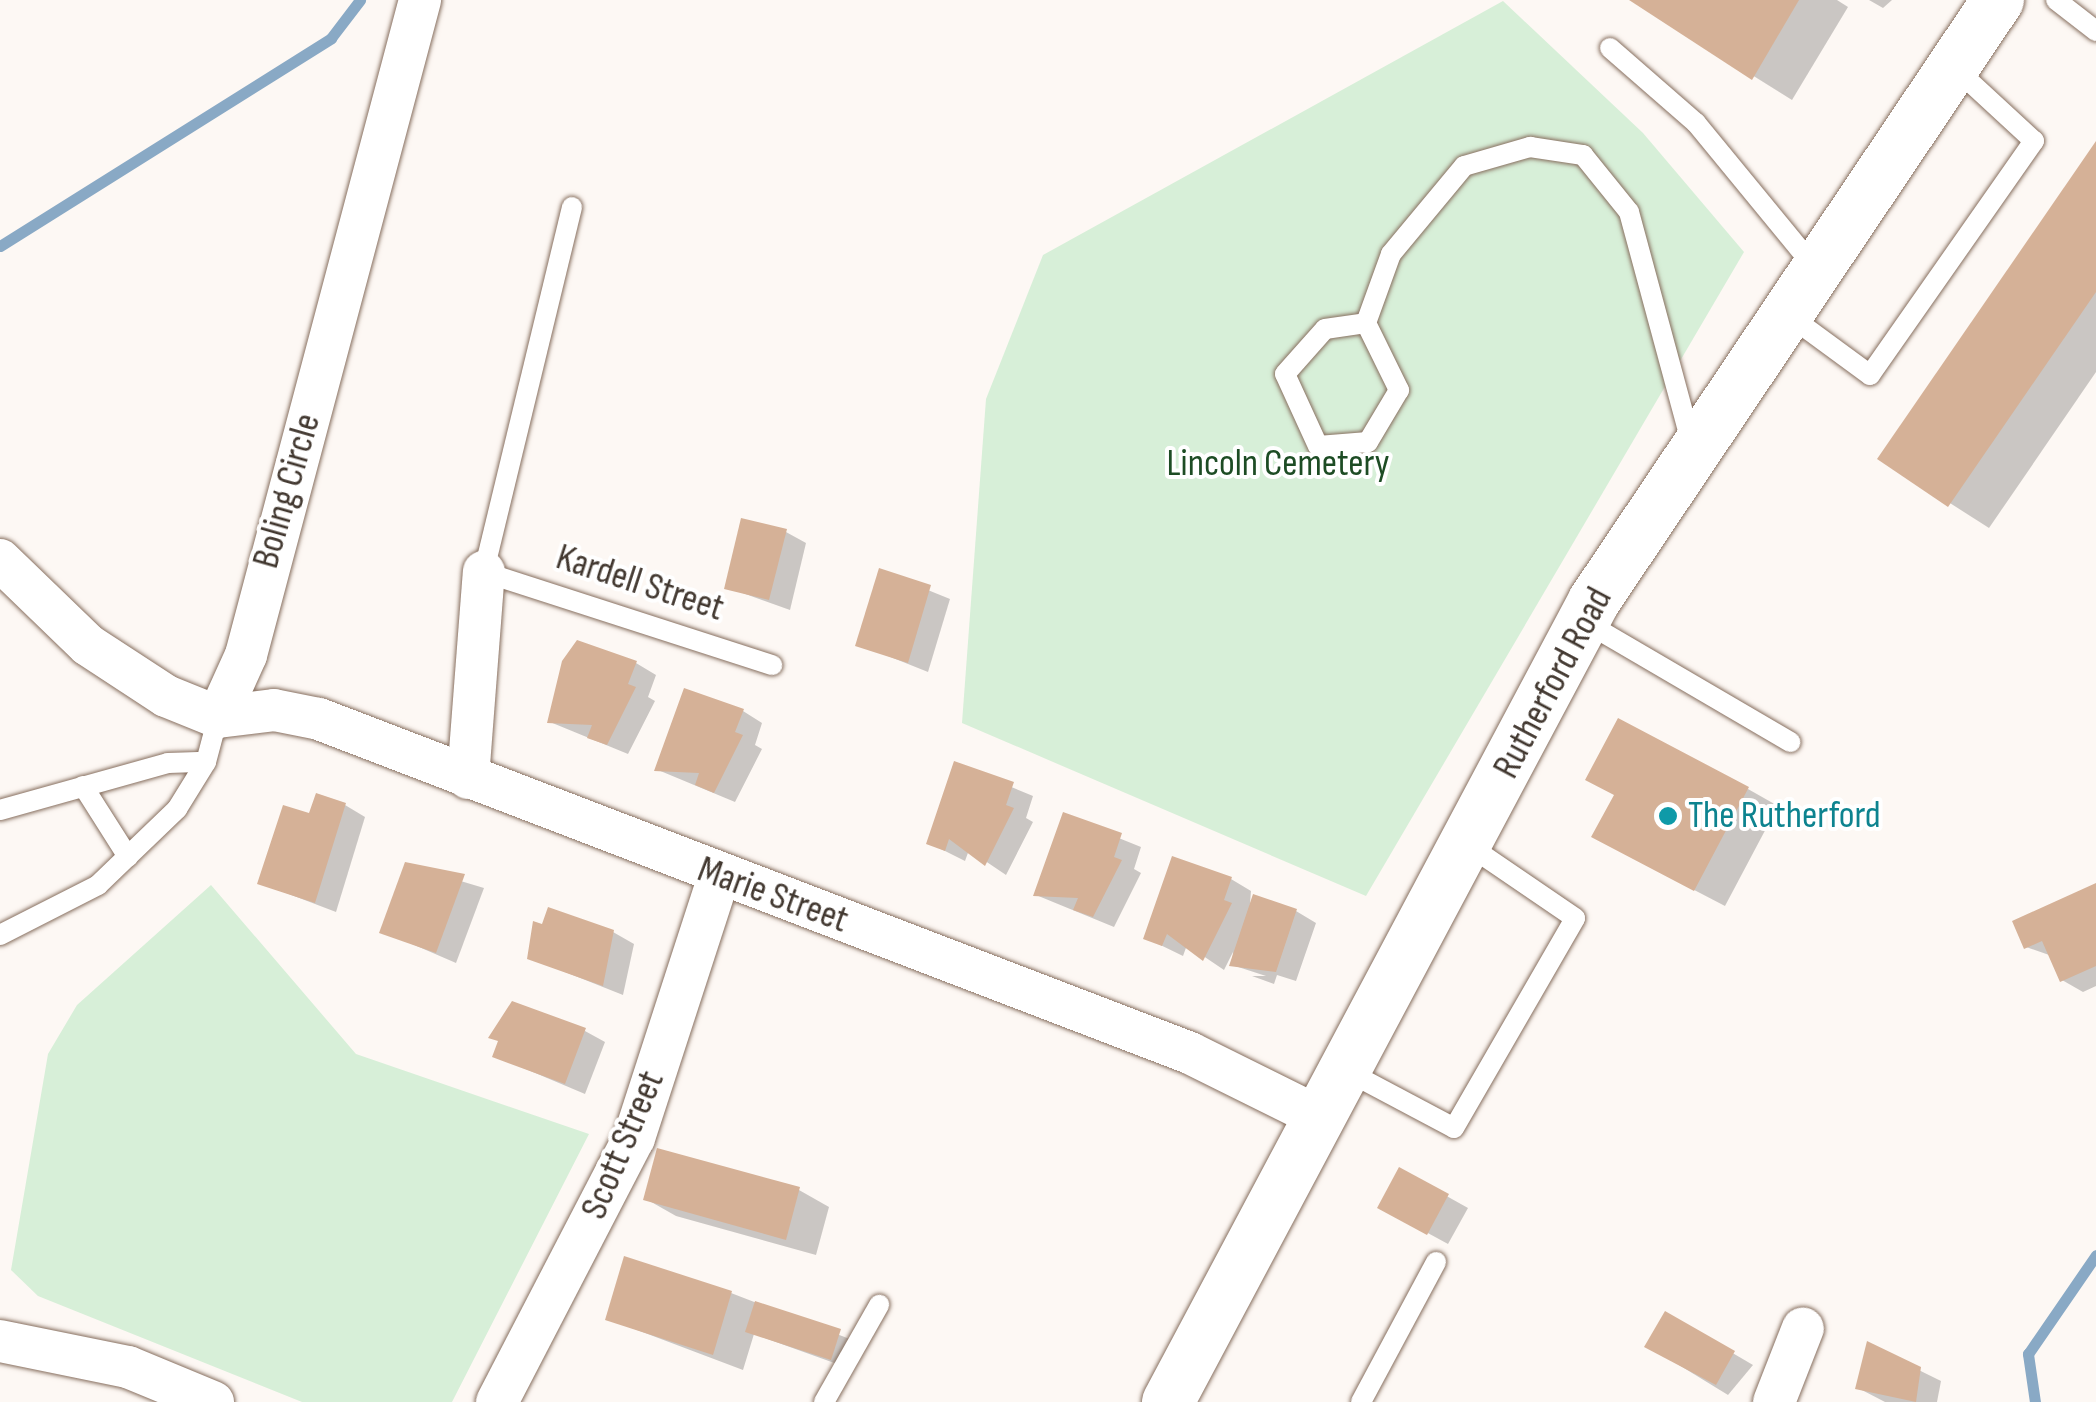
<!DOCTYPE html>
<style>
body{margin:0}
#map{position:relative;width:2096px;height:1402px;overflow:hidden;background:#fdf8f4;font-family:"Sofia Sans Condensed",sans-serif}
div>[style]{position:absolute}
.green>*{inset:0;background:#d7efd8}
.shadow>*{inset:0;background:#0003}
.stream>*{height:11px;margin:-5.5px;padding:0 5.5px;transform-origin:5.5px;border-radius:5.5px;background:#89a9c5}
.building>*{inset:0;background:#d5b197}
.roads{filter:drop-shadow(0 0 2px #876f5f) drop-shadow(0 0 2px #876f5f)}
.service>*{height:20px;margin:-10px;padding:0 10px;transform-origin:10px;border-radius:10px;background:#fff}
.minor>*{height:42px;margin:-21px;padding:0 21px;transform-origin:21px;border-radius:21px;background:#fff}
.tertiary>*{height:52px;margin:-26px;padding:0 26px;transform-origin:26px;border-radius:26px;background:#fff}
.dots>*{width:28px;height:28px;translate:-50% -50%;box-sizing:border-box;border:5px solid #fff;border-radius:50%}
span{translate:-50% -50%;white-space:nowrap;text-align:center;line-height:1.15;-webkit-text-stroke:8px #fff;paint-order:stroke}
.park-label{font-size:38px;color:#1d4c24}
.street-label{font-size:38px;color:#423830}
.culture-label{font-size:38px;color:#0d838f}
.left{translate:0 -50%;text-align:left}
</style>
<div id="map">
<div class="green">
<div style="clip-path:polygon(1503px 1px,1643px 133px,1744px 252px,1366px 896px,962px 723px,986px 399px,1043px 255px)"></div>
<div style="clip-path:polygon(211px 885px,356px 1054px,589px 1134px,452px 1402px,302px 1402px,38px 1296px,11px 1270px,48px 1054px,77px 1005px)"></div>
</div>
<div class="shadow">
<div style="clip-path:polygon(1632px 0,1837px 0,1848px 7px,1792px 100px)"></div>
<div style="clip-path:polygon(1869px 0,1892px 0,1883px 8px)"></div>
<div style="clip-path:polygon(2096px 146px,2096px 372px,1989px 528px,1881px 459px)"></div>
<div style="clip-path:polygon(786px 532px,806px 543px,790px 610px,726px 587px)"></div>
<div style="clip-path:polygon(881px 571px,950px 599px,928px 672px,858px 644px)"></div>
<div style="clip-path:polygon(636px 663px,656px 675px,648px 697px,655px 701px,628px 754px,550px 722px)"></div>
<div style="clip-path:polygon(743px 711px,762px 723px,755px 745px,762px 749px,735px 802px,658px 770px)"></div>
<div style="clip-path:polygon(956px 764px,1033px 796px,1026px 818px,1033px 822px,1006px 875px,969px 850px,965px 861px,929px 843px)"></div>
<div style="clip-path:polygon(1748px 789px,1778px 806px,1725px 906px,1625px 854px)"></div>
<div style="clip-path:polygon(345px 805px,365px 817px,336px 912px,260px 883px,311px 816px)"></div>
<div style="clip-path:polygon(1064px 816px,1141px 847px,1134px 869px,1141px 873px,1114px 927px,1036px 895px)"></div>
<div style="clip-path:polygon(407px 865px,484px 888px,456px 963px,382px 931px)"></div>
<div style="clip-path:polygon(1231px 879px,1251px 891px,1249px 916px,1296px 911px,1316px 923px,1296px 981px,1277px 975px,1274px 984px,1252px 976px,1266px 976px,1232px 965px,1233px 952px,1224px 970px,1187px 945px,1183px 956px,1146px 938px)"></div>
<div style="clip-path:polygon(2096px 886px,2096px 986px,2083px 992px,2062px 980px,2052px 956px,2026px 947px)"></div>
<div style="clip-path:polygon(613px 932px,634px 944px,623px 995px,530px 958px)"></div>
<div style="clip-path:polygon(585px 1031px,605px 1042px,585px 1094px,495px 1056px)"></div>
<div style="clip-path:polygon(1400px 1170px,1468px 1208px,1448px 1244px,1380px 1207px)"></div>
<div style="clip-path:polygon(799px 1190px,829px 1207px,816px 1255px,676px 1216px,646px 1199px)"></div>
<div style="clip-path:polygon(731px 1293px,860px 1343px,851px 1369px,754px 1334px,743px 1370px,608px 1319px)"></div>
<div style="clip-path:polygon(1666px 1314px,1753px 1365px,1728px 1395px,1648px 1346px)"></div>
<div style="clip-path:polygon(1868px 1345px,1941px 1381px,1937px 1402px,1885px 1402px,1858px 1388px)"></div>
</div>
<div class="stream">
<div style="left:0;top:246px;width:391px;rotate:-32.1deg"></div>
<div style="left:331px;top:38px;width:48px;rotate:-52.7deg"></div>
<div style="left:2035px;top:1402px;width:49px;rotate:-98.3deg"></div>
<div style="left:2028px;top:1354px;width:120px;rotate:-55.5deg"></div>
</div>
<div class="building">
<div style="clip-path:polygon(1629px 0,1799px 0,1752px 80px)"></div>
<div style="clip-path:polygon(2096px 141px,2096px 292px,1948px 507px,1877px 459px)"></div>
<div style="clip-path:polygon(741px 518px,787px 529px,769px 600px,724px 589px)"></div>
<div style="clip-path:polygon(879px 568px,931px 585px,908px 663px,855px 646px)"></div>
<div style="clip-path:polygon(577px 640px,637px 661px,628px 684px,636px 687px,607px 745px,587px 738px,592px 725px,547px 723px,562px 661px)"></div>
<div style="clip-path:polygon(684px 688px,744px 709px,735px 732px,743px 735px,714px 793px,695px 785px,699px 773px,654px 771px)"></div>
<div style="clip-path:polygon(1618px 718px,1749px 787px,1694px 891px,1591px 837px,1614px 795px,1585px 780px)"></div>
<div style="clip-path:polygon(954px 761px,1014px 782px,1006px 805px,1014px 808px,985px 866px,949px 839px,945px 851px,926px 844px)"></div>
<div style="clip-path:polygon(316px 793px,346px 803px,315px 903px,257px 884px,283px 805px,309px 813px)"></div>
<div style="clip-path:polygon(1063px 812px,1122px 833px,1114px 857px,1122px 860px,1093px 917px,1073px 910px,1078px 898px,1033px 896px)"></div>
<div style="clip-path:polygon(1172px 856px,1232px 877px,1224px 900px,1232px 903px,1203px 961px,1167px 934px,1162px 946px,1143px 939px)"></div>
<div style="clip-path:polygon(405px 862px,465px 874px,436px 953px,379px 933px)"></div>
<div style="clip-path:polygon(2096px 883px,2096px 966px,2060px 982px,2042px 941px,2024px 949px,2012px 921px)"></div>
<div style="clip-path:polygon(1253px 894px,1297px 909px,1276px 972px,1229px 966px)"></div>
<div style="clip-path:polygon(548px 907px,614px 930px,603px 986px,527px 959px,533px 921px,542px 924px)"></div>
<div style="clip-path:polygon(512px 1001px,586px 1028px,565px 1084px,492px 1057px,498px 1041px,488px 1038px)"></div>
<div style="clip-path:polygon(657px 1148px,800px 1187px,786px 1240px,643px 1200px)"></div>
<div style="clip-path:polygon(1399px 1167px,1449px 1194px,1427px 1235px,1377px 1208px)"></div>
<div style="clip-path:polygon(624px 1256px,732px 1291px,713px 1355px,605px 1320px)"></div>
<div style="clip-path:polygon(755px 1301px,841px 1329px,831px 1360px,745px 1332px)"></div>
<div style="clip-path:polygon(1665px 1311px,1735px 1351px,1716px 1385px,1644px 1347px)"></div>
<div style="clip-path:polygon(1867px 1341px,1921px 1367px,1916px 1402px,1855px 1389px)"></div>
</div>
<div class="roads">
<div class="service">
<div style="left:2056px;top:0;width:51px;rotate:37.8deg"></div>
<div style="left:1610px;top:48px;width:114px;rotate:41.1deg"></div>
<div style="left:1696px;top:123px;width:189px;rotate:50.6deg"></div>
<div style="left:572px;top:207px;width:375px;rotate:103.6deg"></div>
<div style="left:484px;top:572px;width:303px;rotate:17.9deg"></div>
<div style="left:1787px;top:314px;width:103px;rotate:36.3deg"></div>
<div style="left:1870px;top:375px;width:286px;rotate:-55deg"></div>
<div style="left:2034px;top:141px;width:108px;rotate:-137.3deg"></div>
<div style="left:1366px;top:323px;width:75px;rotate:63.8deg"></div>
<div style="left:1399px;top:390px;width:61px;rotate:120.8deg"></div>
<div style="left:1368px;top:442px;width:50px;rotate:175.4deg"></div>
<div style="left:1318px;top:446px;width:79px;rotate:-114.6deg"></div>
<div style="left:1285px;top:374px;width:60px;rotate:-48.4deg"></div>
<div style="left:1325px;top:329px;width:41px;rotate:-8.3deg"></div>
<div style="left:1366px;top:323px;width:73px;rotate:-70.1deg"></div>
<div style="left:1391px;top:254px;width:114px;rotate:-50.3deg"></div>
<div style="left:1464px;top:166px;width:69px;rotate:-16.1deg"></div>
<div style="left:1530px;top:147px;width:54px;rotate:8.6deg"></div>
<div style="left:1583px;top:155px;width:73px;rotate:51.1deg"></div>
<div style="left:1629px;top:212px;width:237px;rotate:74.9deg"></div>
<div style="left:1585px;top:622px;width:238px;rotate:30.3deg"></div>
<div style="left:83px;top:786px;width:84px;rotate:57.6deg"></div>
<div style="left:0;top:810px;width:174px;rotate:-15.6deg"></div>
<div style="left:168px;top:763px;width:38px;rotate:-2deg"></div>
<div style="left:0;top:935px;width:110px;rotate:-27deg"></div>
<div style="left:98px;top:885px;width:110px;rotate:-43.9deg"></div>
<div style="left:177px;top:809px;width:55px;rotate:-58.3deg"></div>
<div style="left:206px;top:762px;width:47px;rotate:-75.1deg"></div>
<div style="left:1345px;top:1070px;width:123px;rotate:28deg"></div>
<div style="left:1454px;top:1128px;width:242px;rotate:-60deg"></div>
<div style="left:1575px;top:918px;width:130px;rotate:-145.7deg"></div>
<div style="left:824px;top:1402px;width:112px;rotate:-60.4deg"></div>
<div style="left:1361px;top:1402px;width:159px;rotate:-61.8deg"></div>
</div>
<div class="minor">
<div style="left:0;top:560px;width:122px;rotate:44deg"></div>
<div style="left:88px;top:645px;width:93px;rotate:33.2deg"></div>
<div style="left:166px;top:696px;width:56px;rotate:22deg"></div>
<div style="left:218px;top:717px;width:68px;rotate:-65.7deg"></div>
<div style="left:246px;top:655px;width:678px;rotate:-75.12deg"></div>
<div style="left:218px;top:717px;width:56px;rotate:-7.1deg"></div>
<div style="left:274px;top:710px;width:46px;rotate:11.3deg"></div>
<div style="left:319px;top:719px;width:933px;rotate:20.98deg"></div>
<div style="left:1190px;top:1053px;width:144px;rotate:26.4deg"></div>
<div style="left:468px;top:778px;width:207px;rotate:-85.6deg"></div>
<div style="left:0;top:1341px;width:131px;rotate:11.5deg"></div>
<div style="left:128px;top:1367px;width:92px;rotate:22.4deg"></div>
<div style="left:497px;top:1402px;width:297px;rotate:-62.6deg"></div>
<div style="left:634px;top:1138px;width:275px;rotate:-72deg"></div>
<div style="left:1774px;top:1402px;width:79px;rotate:-68.6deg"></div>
</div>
<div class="tertiary">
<div style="left:1168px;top:1402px;width:907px;rotate:-61.99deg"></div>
<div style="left:1594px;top:601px;width:724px;rotate:-56.09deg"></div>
</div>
</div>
<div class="dots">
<div style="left:1668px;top:816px;background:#0f9aa8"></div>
</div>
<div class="park-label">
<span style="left:1278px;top:464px">Lincoln Cemetery</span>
</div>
<div class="street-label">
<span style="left:287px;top:491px;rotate:-74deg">Boling Circle</span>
<span style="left:640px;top:583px;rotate:18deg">Kardell Street</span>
<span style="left:1553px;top:683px;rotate:-62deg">Rutherford Road</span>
<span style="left:773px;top:895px;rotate:20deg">Marie Street</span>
<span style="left:623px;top:1145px;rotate:-67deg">Scott Street</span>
</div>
<div class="culture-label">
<span class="left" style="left:1688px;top:816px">The Rutherford</span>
</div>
</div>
